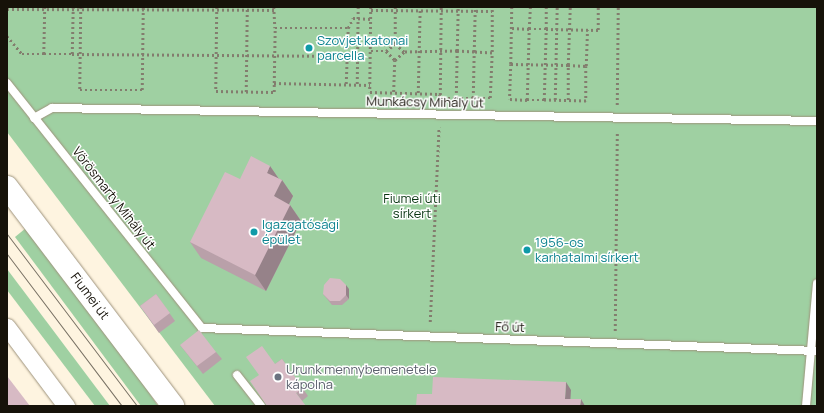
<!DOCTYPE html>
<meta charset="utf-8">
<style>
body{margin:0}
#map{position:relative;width:824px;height:413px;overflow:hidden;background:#fef4e0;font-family:Manrope,sans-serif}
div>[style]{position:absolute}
.green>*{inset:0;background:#9fd0a2}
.path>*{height:2.5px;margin-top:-1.25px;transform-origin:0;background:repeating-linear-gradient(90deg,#837d6e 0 2px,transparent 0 5px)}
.roads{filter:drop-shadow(0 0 1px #9e937c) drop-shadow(0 0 1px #9e937c)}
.service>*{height:8px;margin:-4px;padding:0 4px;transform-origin:4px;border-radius:4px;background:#fff}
.minor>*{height:17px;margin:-8.5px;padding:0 8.5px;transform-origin:8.5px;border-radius:8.5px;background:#fff}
.secondary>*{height:22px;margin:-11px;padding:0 11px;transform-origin:11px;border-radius:11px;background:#fff}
.tram>*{height:1px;margin:-0.5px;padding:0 0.5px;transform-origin:0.5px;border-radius:0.5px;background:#787164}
.wall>*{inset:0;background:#b9a0a9}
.shaded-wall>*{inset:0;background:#968289}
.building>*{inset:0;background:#d7bac4}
.dots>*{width:11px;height:11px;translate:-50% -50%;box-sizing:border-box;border:2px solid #fff;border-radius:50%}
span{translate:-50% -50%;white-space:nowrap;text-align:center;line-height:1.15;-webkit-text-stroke:3px #fff;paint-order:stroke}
.culture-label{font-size:13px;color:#0d838f}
.left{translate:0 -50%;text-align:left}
.street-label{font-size:13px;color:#161209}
.park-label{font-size:13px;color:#083511}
.worship-label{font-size:13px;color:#5b616d}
.frame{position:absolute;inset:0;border:8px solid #161209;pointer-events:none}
</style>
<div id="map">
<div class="green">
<div style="clip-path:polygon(7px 7px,817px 7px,817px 406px,215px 406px,7px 132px)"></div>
<div style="clip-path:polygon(26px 228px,148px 391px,158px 406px,141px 406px,15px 237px)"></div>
<div style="clip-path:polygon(7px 269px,110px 406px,95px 406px,7px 290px)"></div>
</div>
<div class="path">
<div style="left:45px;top:7px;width:47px;rotate:91.2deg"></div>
<div style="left:44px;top:54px;width:28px"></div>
<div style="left:72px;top:54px;width:47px;rotate:-88.8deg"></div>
<div style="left:81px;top:7px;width:83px;rotate:90.7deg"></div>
<div style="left:80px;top:90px;width:62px"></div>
<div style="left:142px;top:90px;width:83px;rotate:-89.3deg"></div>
<div style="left:217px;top:7px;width:84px;rotate:90.7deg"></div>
<div style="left:216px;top:91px;width:58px;rotate:1deg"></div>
<div style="left:274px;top:92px;width:9px;rotate:-90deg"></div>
<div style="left:274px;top:83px;width:96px;rotate:1.2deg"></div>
<div style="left:274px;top:7px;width:21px;rotate:87deg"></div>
<div style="left:275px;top:28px;width:73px"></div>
<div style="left:348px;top:28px;width:11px;rotate:-63deg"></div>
<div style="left:353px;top:18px;width:18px;rotate:3deg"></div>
<div style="left:371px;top:7px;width:85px;rotate:90.7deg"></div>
<div style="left:370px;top:92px;width:69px;rotate:1.7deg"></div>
<div style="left:439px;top:94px;width:6px;rotate:45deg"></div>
<div style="left:443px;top:98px;width:13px"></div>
<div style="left:456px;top:98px;width:47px;rotate:-88.8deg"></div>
<div style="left:457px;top:51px;width:53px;rotate:178.9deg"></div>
<div style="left:404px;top:52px;width:12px;rotate:-138deg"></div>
<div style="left:512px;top:7px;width:57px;rotate:91deg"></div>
<div style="left:511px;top:64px;width:57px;rotate:1deg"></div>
<div style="left:568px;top:65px;width:58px;rotate:-88deg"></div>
<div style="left:7px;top:9px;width:267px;rotate:0.2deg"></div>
<div style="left:371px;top:10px;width:121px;rotate:0.5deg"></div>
<div style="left:512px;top:28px;width:17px;rotate:3deg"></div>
<div style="left:529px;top:29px;width:22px;rotate:-87deg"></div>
<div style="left:7px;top:36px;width:23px;rotate:50deg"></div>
<div style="left:22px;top:54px;width:22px"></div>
<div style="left:371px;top:51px;width:15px"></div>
<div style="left:386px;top:51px;width:11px;rotate:-38deg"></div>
<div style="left:395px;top:44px;width:37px;rotate:-90deg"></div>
<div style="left:386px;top:51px;width:13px;rotate:45deg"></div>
<div style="left:395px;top:60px;width:33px;rotate:92deg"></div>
<div style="left:492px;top:52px;width:45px;rotate:-90deg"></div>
<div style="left:72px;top:54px;width:275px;rotate:0.4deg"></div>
<div style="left:395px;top:60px;width:12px;rotate:-42deg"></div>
<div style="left:511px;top:64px;width:35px;rotate:92deg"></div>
<div style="left:510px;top:99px;width:17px;rotate:3deg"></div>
<div style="left:527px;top:100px;width:71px;rotate:-88.4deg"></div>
<div style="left:529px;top:29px;width:17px"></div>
<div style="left:546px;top:29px;width:22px;rotate:-90deg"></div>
<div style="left:586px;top:66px;width:35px;rotate:90deg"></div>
<div style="left:586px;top:101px;width:42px;rotate:-178.6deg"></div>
<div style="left:544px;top:100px;width:71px;rotate:-88.4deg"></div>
<div style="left:546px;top:29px;width:52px;rotate:1.1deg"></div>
<div style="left:598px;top:30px;width:23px;rotate:-90deg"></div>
<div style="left:274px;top:83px;width:55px;rotate:-89deg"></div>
<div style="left:346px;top:84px;width:56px;rotate:-88deg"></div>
<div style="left:357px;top:84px;width:77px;rotate:-89.3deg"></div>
<div style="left:246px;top:92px;width:85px;rotate:-89.3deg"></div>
<div style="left:418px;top:93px;width:86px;rotate:-88.7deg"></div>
<div style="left:456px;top:98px;width:17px"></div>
<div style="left:473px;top:98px;width:46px;rotate:-88.8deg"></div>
<div style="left:474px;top:52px;width:17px;rotate:-177deg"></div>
<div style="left:457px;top:51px;width:44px;rotate:-88.7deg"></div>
<div style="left:473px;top:98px;width:17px"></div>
<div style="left:490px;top:98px;width:45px;rotate:-87.5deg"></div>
<div style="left:492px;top:53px;width:18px;rotate:-177deg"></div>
<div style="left:474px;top:52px;width:45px;rotate:-88.7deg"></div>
<div style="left:440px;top:100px;width:93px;rotate:-89.4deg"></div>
<div style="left:527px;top:100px;width:17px"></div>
<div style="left:555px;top:100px;width:93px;rotate:-88.8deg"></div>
<div style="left:568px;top:100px;width:35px;rotate:-90deg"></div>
<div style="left:568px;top:65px;width:18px;rotate:3deg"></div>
<div style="left:586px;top:66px;width:36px;rotate:-88deg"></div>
<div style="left:617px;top:105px;width:98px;rotate:-89.4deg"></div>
<div style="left:430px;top:322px;width:195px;rotate:-87.4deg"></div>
<div style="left:615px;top:331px;width:199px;rotate:-89.4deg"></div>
</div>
<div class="roads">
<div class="service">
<div style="left:7px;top:83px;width:313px;rotate:51.5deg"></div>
<div style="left:202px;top:328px;width:615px;rotate:2.14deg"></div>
<div style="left:34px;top:118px;width:21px;rotate:-29deg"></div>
<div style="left:52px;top:108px;width:765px;rotate:0.97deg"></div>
<div style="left:237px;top:375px;width:39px;rotate:52deg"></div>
<div style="left:806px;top:406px;width:123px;rotate:-84.9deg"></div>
</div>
<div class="minor">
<div style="left:7px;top:327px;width:99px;rotate:53.2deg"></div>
</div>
<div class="secondary">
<div style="left:7px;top:187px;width:275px;rotate:52.8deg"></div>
</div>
</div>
<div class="tram">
<div style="left:7px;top:234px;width:216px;rotate:52.9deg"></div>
<div style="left:7px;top:254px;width:191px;rotate:52.9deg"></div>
</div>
<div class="wall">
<div style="clip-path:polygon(270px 166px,279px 179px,282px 180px,293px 196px,289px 204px,290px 205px,301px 221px,266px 291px,201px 258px,190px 242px,240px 179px)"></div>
<div style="clip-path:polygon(349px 289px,349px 299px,342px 305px,332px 305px,323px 294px)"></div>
<div style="clip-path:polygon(156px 294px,175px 321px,159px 333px,140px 306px)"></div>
<div style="clip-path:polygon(180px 345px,216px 352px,222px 359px,203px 374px)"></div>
<div style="clip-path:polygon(282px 359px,308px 396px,302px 401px,275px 364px)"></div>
</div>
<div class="shaded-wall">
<div style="clip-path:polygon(270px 166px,281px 182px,282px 180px,293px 196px,285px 212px,274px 196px,267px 173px)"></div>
<div style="clip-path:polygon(290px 205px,301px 221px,266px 291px,255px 275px)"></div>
<div style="clip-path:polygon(346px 285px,349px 289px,349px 299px,346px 295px)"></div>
<div style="clip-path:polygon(566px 382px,571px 390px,570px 406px,565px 399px)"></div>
<div style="clip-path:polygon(581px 399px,585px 406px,580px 406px)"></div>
</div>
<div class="building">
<div style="clip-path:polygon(251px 156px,270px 166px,267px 173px,282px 180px,274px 196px,290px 205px,255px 275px,190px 242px,225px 172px,240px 179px)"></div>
<div style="clip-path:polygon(330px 278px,340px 279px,346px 285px,346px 295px,340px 301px,330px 301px,323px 294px,324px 285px)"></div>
<div style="clip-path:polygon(156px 294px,170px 313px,154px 325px,140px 306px)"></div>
<div style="clip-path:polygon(199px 330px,216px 352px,197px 366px,180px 345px)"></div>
<div style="clip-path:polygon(262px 346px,275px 364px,282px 359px,303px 388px,296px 393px,306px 406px,267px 406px,250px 381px,259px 375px,246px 357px)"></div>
<div style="clip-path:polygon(7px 376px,30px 406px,7px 406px)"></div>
<div style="clip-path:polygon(433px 377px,566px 382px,565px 399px,581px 399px,580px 406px,416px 406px,417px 394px,432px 394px)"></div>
</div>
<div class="dots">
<div style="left:309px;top:48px;background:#0f9aa8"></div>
<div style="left:254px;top:232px;background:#0f9aa8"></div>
<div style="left:527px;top:250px;background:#0f9aa8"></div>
<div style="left:278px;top:377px;background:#6b7280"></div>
</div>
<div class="culture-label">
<span class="left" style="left:317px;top:48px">Szovjet katonai<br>parcella</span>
<span class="left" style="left:262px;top:232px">Igazgatósági<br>épület</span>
<span class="left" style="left:535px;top:250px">1956-os<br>karhatalmi sírkert</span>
</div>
<div class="street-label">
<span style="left:425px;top:102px;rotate:1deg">Munkácsy Mihály út</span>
<span style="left:114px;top:198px;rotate:52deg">Vörösmarty Mihály út</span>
<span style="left:90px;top:296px;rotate:53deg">Fiumei út</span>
<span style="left:510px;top:327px;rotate:2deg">Fő út</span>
</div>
<div class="park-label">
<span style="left:412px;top:206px">Fiumei úti<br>sírkert</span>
</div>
<div class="worship-label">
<span class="left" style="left:286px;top:377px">Urunk mennybemenetele<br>kápolna</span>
</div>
<div class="frame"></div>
</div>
